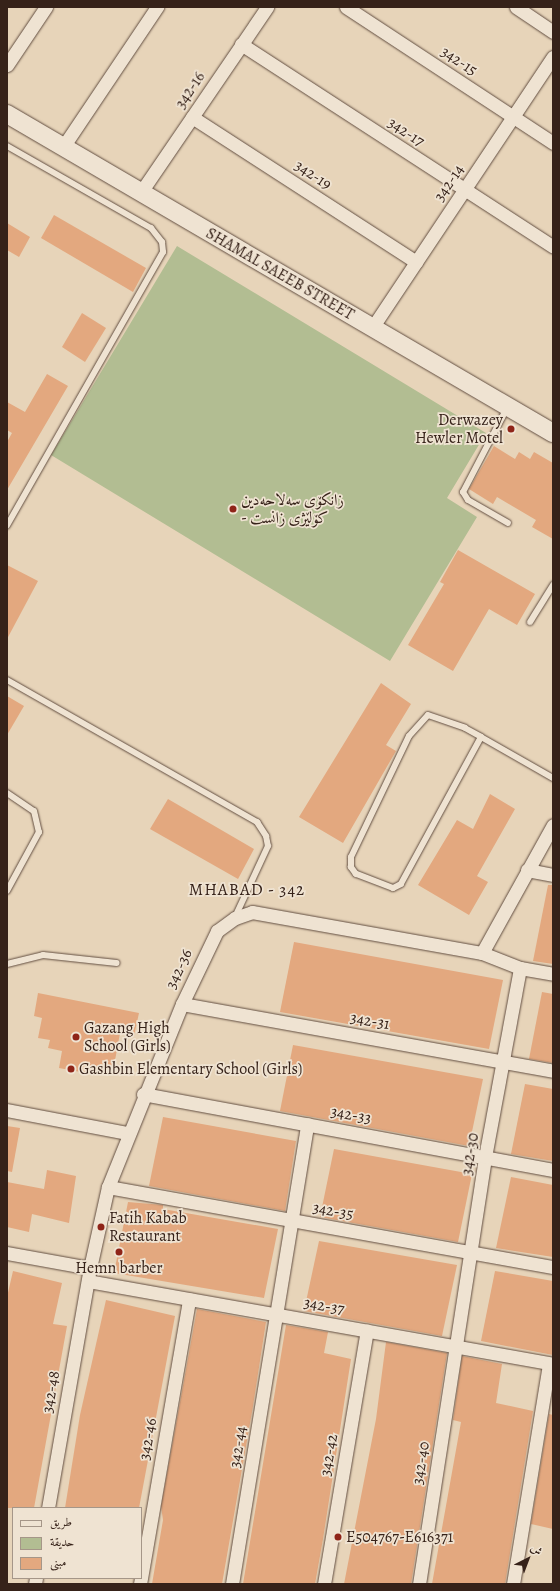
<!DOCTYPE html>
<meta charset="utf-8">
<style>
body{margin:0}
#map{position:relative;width:560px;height:1591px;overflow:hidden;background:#e7d4b9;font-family:Alegreya,Amiri,serif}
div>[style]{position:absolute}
.green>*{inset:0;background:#b2bd92}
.building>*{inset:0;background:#e3a87f}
.roads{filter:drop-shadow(0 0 1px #624e41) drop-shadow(0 0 1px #624e41)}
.lane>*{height:6px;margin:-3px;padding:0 3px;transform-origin:3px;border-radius:3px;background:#efe3d2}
.street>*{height:13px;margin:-6.5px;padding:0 6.5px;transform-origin:6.5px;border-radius:6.5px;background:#efe3d2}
.secondary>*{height:18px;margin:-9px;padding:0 9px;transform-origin:9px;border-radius:9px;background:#efe3d2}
.dots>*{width:11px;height:11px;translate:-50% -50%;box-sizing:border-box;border:2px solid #efe3d2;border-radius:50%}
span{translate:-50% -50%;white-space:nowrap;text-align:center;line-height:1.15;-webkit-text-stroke:3.5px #efe3d2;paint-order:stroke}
.street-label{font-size:16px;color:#362219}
.poi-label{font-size:16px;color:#362219}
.right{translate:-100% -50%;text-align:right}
.left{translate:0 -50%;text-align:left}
.neighbourhood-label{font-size:17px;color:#362219;letter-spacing:1px}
.frame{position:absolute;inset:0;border:8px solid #362219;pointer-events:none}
.legend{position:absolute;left:12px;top:1507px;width:130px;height:72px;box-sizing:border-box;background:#efe3d2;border:1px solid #a59688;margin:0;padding:5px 7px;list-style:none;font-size:12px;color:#362219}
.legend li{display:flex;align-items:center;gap:8px;height:20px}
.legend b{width:20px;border:1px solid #a59688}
.north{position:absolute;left:508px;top:1539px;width:40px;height:40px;-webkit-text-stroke:3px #efe3d2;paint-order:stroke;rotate:42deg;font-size:11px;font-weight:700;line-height:16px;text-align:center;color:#362219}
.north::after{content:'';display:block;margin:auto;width:14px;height:18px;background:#362219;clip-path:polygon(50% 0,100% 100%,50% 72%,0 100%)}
</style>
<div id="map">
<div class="green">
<div style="clip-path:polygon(177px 246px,486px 433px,447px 498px,477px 517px,390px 661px,51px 455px)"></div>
</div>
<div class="building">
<div style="clip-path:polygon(54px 215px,146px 268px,133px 292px,41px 238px)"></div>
<div style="clip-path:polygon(7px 223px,30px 237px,19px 257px,7px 250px)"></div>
<div style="clip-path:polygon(82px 313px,106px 328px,85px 362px,62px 347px)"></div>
<div style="clip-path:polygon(47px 374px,68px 386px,7px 490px,7px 442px,12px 433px,7px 430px,7px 402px,25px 412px)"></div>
<div style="clip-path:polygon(494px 446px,515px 459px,519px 452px,530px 459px,534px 452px,553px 463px,553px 539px,532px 527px,536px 520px,497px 497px,493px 504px,469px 489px)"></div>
<div style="clip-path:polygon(458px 550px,535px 594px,517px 625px,489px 609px,453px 671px,408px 645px,444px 584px,440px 582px)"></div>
<div style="clip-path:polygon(7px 565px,38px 581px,7px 639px)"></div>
<div style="clip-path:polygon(381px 683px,411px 704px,386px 745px,396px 751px,343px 843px,299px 817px)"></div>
<div style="clip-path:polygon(7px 696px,24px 706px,7px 735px)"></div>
<div style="clip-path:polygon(490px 794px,515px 809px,477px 876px,488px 882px,469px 915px,418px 885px,457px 820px,473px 829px)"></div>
<div style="clip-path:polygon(168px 799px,254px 849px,238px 879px,150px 829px)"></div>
<div style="clip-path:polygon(548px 885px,553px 885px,553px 964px,533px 961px)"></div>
<div style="clip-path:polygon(294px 942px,503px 980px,489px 1049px,280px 1012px)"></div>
<div style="clip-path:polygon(542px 992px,553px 994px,553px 1063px,529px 1059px)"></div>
<div style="clip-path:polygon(38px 993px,139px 1013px,134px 1036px,120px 1033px,114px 1066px,100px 1064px,97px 1075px,59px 1068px,62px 1051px,48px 1048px,50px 1040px,38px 1038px,42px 1018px,34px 1016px)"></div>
<div style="clip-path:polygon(293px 1045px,483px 1079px,469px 1146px,280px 1111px)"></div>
<div style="clip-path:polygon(525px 1084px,553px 1089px,553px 1161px,511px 1154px)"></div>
<div style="clip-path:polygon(163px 1117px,296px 1141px,285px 1211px,149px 1186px)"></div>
<div style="clip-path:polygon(7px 1126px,20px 1128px,12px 1172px,7px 1171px)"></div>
<div style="clip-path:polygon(334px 1149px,472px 1174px,458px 1242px,320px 1217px)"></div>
<div style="clip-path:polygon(47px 1170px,76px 1176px,69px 1223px,32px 1214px,29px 1232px,7px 1227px,7px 1182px,44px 1189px)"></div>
<div style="clip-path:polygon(511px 1177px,553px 1185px,553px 1257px,496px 1248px)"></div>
<div style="clip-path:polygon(128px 1202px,163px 1205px,163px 1209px,278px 1229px,264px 1298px,114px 1273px)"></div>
<div style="clip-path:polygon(319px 1241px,457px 1265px,442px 1336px,304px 1311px)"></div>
<div style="clip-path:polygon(13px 1271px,62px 1283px,53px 1324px,67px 1326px,34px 1508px,7px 1508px,7px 1297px)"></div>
<div style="clip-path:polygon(495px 1271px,553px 1281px,553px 1355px,481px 1341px)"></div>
<div style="clip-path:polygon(106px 1300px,175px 1316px,139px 1508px,65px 1508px,80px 1415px)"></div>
<div style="clip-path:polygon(197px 1309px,266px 1322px,253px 1406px,222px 1584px,152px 1584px,163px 1520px,161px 1506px)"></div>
<div style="clip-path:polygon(286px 1325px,328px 1332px,324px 1353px,351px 1359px,323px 1539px,315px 1584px,243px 1584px)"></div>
<div style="clip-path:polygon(386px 1342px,447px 1353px,411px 1584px,344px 1584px,376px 1419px)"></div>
<div style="clip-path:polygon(462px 1356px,502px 1364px,496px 1403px,533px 1411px,505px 1584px,432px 1584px,461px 1422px,453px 1420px)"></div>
<div style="clip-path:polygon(549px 1414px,553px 1415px,553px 1529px,531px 1524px)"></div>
</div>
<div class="roads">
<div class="lane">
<div style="left:7px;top:146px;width:166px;rotate:29.7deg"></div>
<div style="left:151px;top:228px;width:18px;rotate:52deg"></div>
<div style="left:162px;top:242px;width:10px;rotate:84deg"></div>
<div style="left:163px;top:252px;width:315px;rotate:119.7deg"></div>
<div style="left:507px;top:408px;width:95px;rotate:117.6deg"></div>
<div style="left:463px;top:492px;width:9px;rotate:58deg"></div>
<div style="left:468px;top:500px;width:46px;rotate:29.9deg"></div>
<div style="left:530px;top:622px;width:44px;rotate:-58.1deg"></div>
<div style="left:7px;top:680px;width:288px;rotate:29.6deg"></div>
<div style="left:257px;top:822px;width:17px;rotate:57deg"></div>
<div style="left:266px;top:836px;width:10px;rotate:79deg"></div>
<div style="left:268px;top:846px;width:78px;rotate:114.9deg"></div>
<div style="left:481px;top:737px;width:167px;rotate:118.6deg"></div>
<div style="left:401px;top:884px;width:9px;rotate:153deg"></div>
<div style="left:393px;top:888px;width:40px;rotate:-159deg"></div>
<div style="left:356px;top:874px;width:9px;rotate:-126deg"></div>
<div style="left:351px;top:867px;width:10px;rotate:-90deg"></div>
<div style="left:351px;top:857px;width:134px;rotate:-64.4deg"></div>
<div style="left:409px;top:736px;width:28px;rotate:-48deg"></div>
<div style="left:428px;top:715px;width:39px;rotate:19deg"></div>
<div style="left:465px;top:728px;width:18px;rotate:29deg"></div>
<div style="left:481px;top:737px;width:83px;rotate:29.7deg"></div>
<div style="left:7px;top:793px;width:32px;rotate:34deg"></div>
<div style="left:34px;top:811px;width:22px;rotate:77deg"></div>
<div style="left:39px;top:832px;width:67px;rotate:118.5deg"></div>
<div style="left:7px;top:964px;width:37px;rotate:-14deg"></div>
<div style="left:43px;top:955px;width:74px;rotate:6.2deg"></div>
</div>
<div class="street">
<div style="left:346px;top:7px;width:248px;rotate:33.3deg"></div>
<div style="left:516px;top:7px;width:45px;rotate:34deg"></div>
<div style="left:241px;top:44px;width:372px;rotate:33deg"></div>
<div style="left:7px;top:65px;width:70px;rotate:-56.1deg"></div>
<div style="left:192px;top:117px;width:267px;rotate:32.9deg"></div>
<div style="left:63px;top:147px;width:169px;rotate:-56.1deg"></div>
<div style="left:141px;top:192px;width:224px;rotate:-55.7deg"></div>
<div style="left:372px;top:328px;width:326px;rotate:-56.3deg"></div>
<div style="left:527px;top:870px;width:26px;rotate:11deg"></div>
<div style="left:482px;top:953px;width:146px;rotate:-61deg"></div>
<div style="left:182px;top:1004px;width:377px;rotate:10.2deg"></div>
<div style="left:143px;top:1094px;width:417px;rotate:10.5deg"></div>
<div style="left:7px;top:1110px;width:123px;rotate:10.8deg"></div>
<div style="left:108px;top:1187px;width:452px;rotate:10.2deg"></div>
<div style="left:7px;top:1253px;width:84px;rotate:10.2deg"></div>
<div style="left:88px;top:1281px;width:472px;rotate:10.1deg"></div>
<div style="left:48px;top:1508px;width:244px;rotate:-80.1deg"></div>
<div style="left:90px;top:1268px;width:83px;rotate:-77.5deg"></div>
<div style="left:108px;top:1187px;width:197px;rotate:-68deg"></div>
<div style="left:182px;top:1004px;width:81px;rotate:-64.4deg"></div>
<div style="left:217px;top:931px;width:22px;rotate:-36deg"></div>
<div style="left:235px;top:918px;width:18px;rotate:-19deg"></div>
<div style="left:252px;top:912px;width:234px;rotate:10.1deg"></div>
<div style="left:482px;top:953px;width:41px;rotate:21.5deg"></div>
<div style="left:520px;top:968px;width:34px;rotate:10deg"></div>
<div style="left:35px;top:1584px;width:6px;rotate:-81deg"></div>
<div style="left:140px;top:1584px;width:289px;rotate:-80.2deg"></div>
<div style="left:232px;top:1584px;width:466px;rotate:-80.7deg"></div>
<div style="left:324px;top:1584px;width:257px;rotate:-80.4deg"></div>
<div style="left:419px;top:1584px;width:432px;rotate:-81.2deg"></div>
<div style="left:485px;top:1157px;width:192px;rotate:-79.5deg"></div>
<div style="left:513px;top:1584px;width:223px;rotate:-80.7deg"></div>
</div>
<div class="secondary">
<div style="left:7px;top:114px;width:632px;rotate:30.3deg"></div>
</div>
</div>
<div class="dots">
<div style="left:511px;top:429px;background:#8f2418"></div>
<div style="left:233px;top:509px;background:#8f2418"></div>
<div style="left:76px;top:1037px;background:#8f2418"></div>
<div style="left:71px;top:1069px;background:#8f2418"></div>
<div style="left:101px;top:1227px;background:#8f2418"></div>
<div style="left:119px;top:1252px;background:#8f2418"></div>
<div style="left:338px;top:1537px;background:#8f2418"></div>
</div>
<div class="street-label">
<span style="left:459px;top:61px;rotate:33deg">342-15</span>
<span style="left:190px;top:90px;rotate:-56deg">342-16</span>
<span style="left:406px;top:132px;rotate:33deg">342-17</span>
<span style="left:313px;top:175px;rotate:33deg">342-19</span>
<span style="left:449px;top:183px;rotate:-56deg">342-14</span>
<span style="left:280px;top:274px;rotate:30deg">SHAMAL SAEEB STREET</span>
<span style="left:179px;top:969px;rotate:-65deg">342-36</span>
<span style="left:370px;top:1021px;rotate:10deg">342-31</span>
<span style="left:351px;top:1115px;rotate:10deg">342-33</span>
<span style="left:470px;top:1154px;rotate:-80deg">342-30</span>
<span style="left:333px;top:1211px;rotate:10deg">342-35</span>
<span style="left:324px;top:1306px;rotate:10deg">342-37</span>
<span style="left:51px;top:1392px;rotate:-80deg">342-48</span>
<span style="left:148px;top:1439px;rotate:-80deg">342-46</span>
<span style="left:238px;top:1447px;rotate:-81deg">342-44</span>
<span style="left:329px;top:1455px;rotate:-80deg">342-42</span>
<span style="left:421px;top:1463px;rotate:-81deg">342-40</span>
</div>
<div class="poi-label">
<span class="right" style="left:503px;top:429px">Derwazey<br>Hewler Motel</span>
<span class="left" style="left:241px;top:509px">زانکۆی سەلاحەدین<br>- کۆلێژی زانست</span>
<span class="left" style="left:84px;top:1037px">Gazang High<br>School (Girls)</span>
<span class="left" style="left:79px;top:1069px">Gashbin Elementary School (Girls)</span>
<span class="left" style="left:109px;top:1227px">Fatih Kabab<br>Restaurant</span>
<span style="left:119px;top:1268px">Hemn barber</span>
<span class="left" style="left:346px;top:1537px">E504767-E616371</span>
</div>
<div class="neighbourhood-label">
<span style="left:247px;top:890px">MHABAD - 342</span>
</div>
<div class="frame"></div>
<ul class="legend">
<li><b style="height:5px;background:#efe3d2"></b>طريق</li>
<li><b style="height:11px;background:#b2bd92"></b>حديقة</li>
<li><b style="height:11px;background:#e3a87f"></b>مبنى</li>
</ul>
<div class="north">ش</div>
</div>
